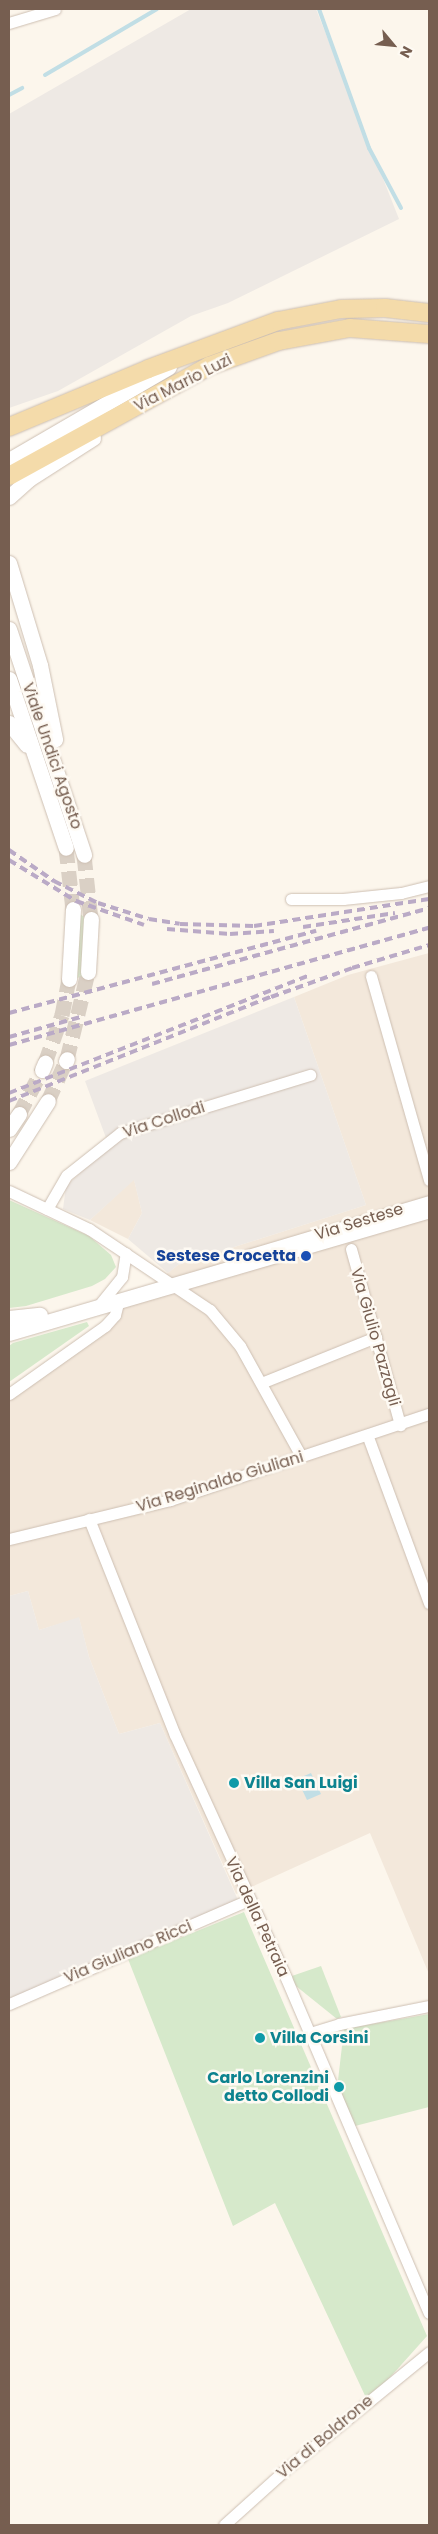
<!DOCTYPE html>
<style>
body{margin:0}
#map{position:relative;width:438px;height:2534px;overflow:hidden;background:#fcf6ec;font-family:Poppins,sans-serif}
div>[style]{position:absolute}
.residential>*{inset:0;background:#f3e8db}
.industrial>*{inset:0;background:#eee9e4}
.green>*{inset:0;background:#d6e9cb}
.water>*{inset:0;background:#c1dee5}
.stream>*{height:4px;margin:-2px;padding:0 2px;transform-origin:2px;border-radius:2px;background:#c1dee5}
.secondary-tunnel>*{height:15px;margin-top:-7.5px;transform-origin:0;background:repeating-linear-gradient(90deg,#dad0c5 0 15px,transparent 0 23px)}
.roads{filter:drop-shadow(0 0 1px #cdbfb2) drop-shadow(0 0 1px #cdbfb2)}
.minor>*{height:11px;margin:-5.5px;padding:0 5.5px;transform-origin:5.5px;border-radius:5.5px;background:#fff}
.secondary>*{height:15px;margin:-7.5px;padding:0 7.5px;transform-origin:7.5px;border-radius:7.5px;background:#fff}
.primary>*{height:18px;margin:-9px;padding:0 9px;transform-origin:9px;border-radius:9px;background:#f4dbaa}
.rail>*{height:4px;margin-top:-2px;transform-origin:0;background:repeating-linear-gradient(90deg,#baaac6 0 8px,transparent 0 13px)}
.dots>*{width:14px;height:14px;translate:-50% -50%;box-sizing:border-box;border:2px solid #fefaf3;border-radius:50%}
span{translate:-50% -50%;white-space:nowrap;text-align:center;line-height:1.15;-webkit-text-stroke:5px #fefaf3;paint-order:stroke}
.street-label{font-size:16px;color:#765e50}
.transit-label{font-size:16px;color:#164399;font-weight:700}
.right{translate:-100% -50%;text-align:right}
.culture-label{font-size:16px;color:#0d838f;font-weight:700}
.left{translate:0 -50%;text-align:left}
.frame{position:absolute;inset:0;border:10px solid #765e50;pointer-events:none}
.north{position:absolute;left:368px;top:20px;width:50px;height:50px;-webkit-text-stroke:4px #fefaf3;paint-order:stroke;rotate:118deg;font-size:14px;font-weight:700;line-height:20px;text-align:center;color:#765e50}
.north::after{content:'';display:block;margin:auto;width:18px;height:22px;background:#765e50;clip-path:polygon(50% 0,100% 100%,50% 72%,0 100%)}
</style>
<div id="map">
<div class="residential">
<div style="clip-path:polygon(429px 953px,429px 1974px,370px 1833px,236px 1894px,160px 1723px,119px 1734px,89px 1657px,79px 1618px,39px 1630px,28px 1591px,9px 1596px,9px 1398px,178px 1265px,366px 1205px,294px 997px,348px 975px)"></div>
<div style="clip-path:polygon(134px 1179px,142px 1213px,128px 1239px,90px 1220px)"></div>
</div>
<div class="industrial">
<div style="clip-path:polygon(191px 9px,316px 9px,399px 219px,228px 303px,191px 316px,58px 391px,9px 408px,9px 114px)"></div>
<div style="clip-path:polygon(294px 997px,366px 1205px,178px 1265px,168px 1273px,128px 1239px,142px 1213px,134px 1180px,90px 1220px,63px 1209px,66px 1186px,109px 1146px,85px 1081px)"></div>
<div style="clip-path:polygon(28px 1591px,39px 1630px,79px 1617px,89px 1657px,119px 1734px,160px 1723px,241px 1907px,128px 1959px,9px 2008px,9px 1596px)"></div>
</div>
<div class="green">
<div style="clip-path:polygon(80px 914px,86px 918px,86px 938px,82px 977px,76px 978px)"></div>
<div style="clip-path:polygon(9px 1200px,89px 1236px,111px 1255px,116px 1267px,105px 1279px,92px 1286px,26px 1306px,9px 1308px)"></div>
<div style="clip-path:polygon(87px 1322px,89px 1326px,9px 1382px,9px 1346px,13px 1343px)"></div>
<div style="clip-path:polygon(244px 1912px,427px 2336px,368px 2402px,275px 2203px,233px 2226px,128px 1959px)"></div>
<div style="clip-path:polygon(321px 1966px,341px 2017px,337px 2019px,286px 1978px)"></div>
<div style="clip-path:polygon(429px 2014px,429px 2107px,355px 2126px,337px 2089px,344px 2029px)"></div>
</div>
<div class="water">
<div style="clip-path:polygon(311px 1773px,321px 1794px,307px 1800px,297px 1779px)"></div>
</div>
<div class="stream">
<div style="left:319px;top:9px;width:148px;rotate:70.2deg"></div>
<div style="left:369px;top:148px;width:68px;rotate:61.9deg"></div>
<div style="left:45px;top:75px;width:130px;rotate:-30.5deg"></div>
<div style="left:9px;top:95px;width:15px;rotate:-28deg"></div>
</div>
<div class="secondary-tunnel">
<div style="left:66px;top:848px;width:61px;rotate:83.5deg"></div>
<div style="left:84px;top:855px;width:64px;rotate:83.8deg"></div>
<div style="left:67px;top:1059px;width:89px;rotate:-76.4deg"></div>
<div style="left:45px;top:1063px;width:51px;rotate:-70.5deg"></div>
<div style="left:62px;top:1015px;width:37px;rotate:-79deg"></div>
<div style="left:48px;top:1101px;width:44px;rotate:-65.8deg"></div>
<div style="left:19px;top:1114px;width:50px;rotate:-62.4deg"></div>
</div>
<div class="roads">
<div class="minor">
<div style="left:9px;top:23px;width:48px;rotate:-16.9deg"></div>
<div style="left:291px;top:899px;width:52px"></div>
<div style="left:343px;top:899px;width:58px;rotate:-5.9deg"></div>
<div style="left:401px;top:893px;width:29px;rotate:-14deg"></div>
<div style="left:371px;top:976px;width:212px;rotate:74.1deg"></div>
<div style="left:9px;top:1191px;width:89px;rotate:25.4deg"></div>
<div style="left:89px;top:1229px;width:146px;rotate:33.8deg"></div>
<div style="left:210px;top:1310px;width:47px;rotate:50.2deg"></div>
<div style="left:240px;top:1346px;width:126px;rotate:61deg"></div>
<div style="left:47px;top:1209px;width:39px;rotate:-60deg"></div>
<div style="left:67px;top:1175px;width:68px;rotate:-38.4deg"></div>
<div style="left:120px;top:1133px;width:199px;rotate:-17deg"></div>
<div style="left:351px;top:1249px;width:183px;rotate:74.4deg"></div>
<div style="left:233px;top:1262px;width:17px;rotate:-25deg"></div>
<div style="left:248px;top:1255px;width:189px;rotate:-16.6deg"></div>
<div style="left:100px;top:1304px;width:35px;rotate:-51deg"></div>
<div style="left:122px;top:1277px;width:24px;rotate:-81deg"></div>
<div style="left:261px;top:1383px;width:124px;rotate:-21.8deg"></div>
<div style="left:9px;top:1394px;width:118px;rotate:-35.3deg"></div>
<div style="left:105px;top:1326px;width:15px;rotate:-48deg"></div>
<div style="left:115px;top:1315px;width:16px;rotate:-76deg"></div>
<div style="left:368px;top:1437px;width:177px;rotate:69.8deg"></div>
<div style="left:89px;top:1519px;width:232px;rotate:68.3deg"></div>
<div style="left:175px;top:1735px;width:267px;rotate:65.4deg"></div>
<div style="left:286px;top:1978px;width:364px;rotate:66.9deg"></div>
<div style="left:9px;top:1539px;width:166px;rotate:-13.6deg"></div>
<div style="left:170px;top:1500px;width:273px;rotate:-18.4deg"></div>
<div style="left:9px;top:2004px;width:261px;rotate:-23.5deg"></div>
<div style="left:310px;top:2033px;width:30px;rotate:-17deg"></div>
<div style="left:339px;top:2024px;width:92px;rotate:-11.3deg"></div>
<div style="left:224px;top:2525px;width:82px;rotate:-42deg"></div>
<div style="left:285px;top:2470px;width:186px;rotate:-39.3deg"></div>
</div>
<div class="secondary">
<div style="left:9px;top:460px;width:185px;rotate:-30.2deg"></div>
<div style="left:9px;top:497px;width:27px;rotate:-42deg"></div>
<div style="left:29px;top:479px;width:76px;rotate:-32.6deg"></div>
<div style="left:9px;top:563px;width:107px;rotate:73.1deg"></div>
<div style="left:40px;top:665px;width:76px;rotate:78.5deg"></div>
<div style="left:9px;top:629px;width:238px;rotate:71.6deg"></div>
<div style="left:9px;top:679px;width:178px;rotate:71.4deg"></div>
<div style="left:9px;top:723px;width:28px;rotate:51deg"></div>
<div style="left:88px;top:972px;width:53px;rotate:-86.8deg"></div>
<div style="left:69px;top:979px;width:70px;rotate:-86.7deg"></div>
<div style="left:66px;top:1061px;width:2px;rotate:-63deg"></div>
<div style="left:42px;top:1070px;width:8px;rotate:-67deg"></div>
<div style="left:9px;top:1129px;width:18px;rotate:-56deg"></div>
<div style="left:9px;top:1162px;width:72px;rotate:-57.4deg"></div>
<div style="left:9px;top:1318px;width:31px;rotate:-6deg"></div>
<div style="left:9px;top:1333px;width:438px;rotate:-16.3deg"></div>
</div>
<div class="primary">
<div style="left:9px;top:427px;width:151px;rotate:-22.6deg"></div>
<div style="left:148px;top:369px;width:139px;rotate:-20.3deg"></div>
<div style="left:278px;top:321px;width:64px;rotate:-10.8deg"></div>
<div style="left:341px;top:309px;width:44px;rotate:-1.3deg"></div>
<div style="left:385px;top:308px;width:44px;rotate:6.5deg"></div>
<div style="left:9px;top:476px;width:228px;rotate:-28.8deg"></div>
<div style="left:209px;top:366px;width:74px;rotate:-19.7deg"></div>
<div style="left:279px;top:341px;width:72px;rotate:-10.4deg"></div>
<div style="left:350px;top:328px;width:79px;rotate:4.3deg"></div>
</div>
</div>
<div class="rail">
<div style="left:9px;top:850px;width:55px;rotate:34.6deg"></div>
<div style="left:54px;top:881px;width:49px;rotate:26.6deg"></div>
<div style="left:98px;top:903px;width:53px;rotate:17.4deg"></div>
<div style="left:149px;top:919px;width:31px;rotate:9deg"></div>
<div style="left:180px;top:924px;width:74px;rotate:1.5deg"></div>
<div style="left:254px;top:926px;width:177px;rotate:-8.8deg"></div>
<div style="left:9px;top:860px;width:79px;rotate:31.5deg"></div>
<div style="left:76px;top:901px;width:72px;rotate:19.4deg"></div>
<div style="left:303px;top:927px;width:93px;rotate:-8.7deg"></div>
<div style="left:167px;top:929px;width:63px;rotate:4.5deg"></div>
<div style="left:230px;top:934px;width:44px;rotate:-3.9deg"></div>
<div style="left:152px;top:984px;width:287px;rotate:-15.3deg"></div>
<div style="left:9px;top:1013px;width:318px;rotate:-15deg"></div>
<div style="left:9px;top:1037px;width:78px;rotate:-15.6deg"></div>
<div style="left:9px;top:1045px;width:436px;rotate:-15.6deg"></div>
<div style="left:9px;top:1093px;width:323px;rotate:-21.4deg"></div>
<div style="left:9px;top:1101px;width:282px;rotate:-21.7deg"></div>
<div style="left:271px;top:997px;width:86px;rotate:-19.7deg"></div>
<div style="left:352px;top:968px;width:80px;rotate:-16.6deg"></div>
</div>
<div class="dots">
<div style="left:306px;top:1256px;background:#1a4fb4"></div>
<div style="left:234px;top:1783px;background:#0f9aa8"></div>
<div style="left:260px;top:2038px;background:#0f9aa8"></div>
<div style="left:339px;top:2087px;background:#0f9aa8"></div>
</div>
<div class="street-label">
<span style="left:183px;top:383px;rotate:-27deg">Via Mario Luzi</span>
<span style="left:52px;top:756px;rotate:71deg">Viale Undici Agosto</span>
<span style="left:164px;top:1120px;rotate:-18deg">Via Collodi</span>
<span style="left:359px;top:1222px;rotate:-17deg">Via Sestese</span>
<span style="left:375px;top:1337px;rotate:74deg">Via Giulio Pazzagli</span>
<span style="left:220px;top:1482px;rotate:-17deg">Via Reginaldo Giuliani</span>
<span style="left:257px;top:1917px;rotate:65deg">Via della Petraia</span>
<span style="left:128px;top:1952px;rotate:-23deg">Via Giuliano Ricci</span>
<span style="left:325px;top:2437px;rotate:-40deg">Via di Boldrone</span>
</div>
<div class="transit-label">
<span class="right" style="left:296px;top:1256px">Sestese Crocetta</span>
</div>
<div class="culture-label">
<span class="left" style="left:244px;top:1783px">Villa San Luigi</span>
<span class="left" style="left:270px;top:2038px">Villa Corsini</span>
<span class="right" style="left:329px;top:2087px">Carlo Lorenzini<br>detto Collodi</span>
</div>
<div class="frame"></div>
<div class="north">N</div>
</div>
